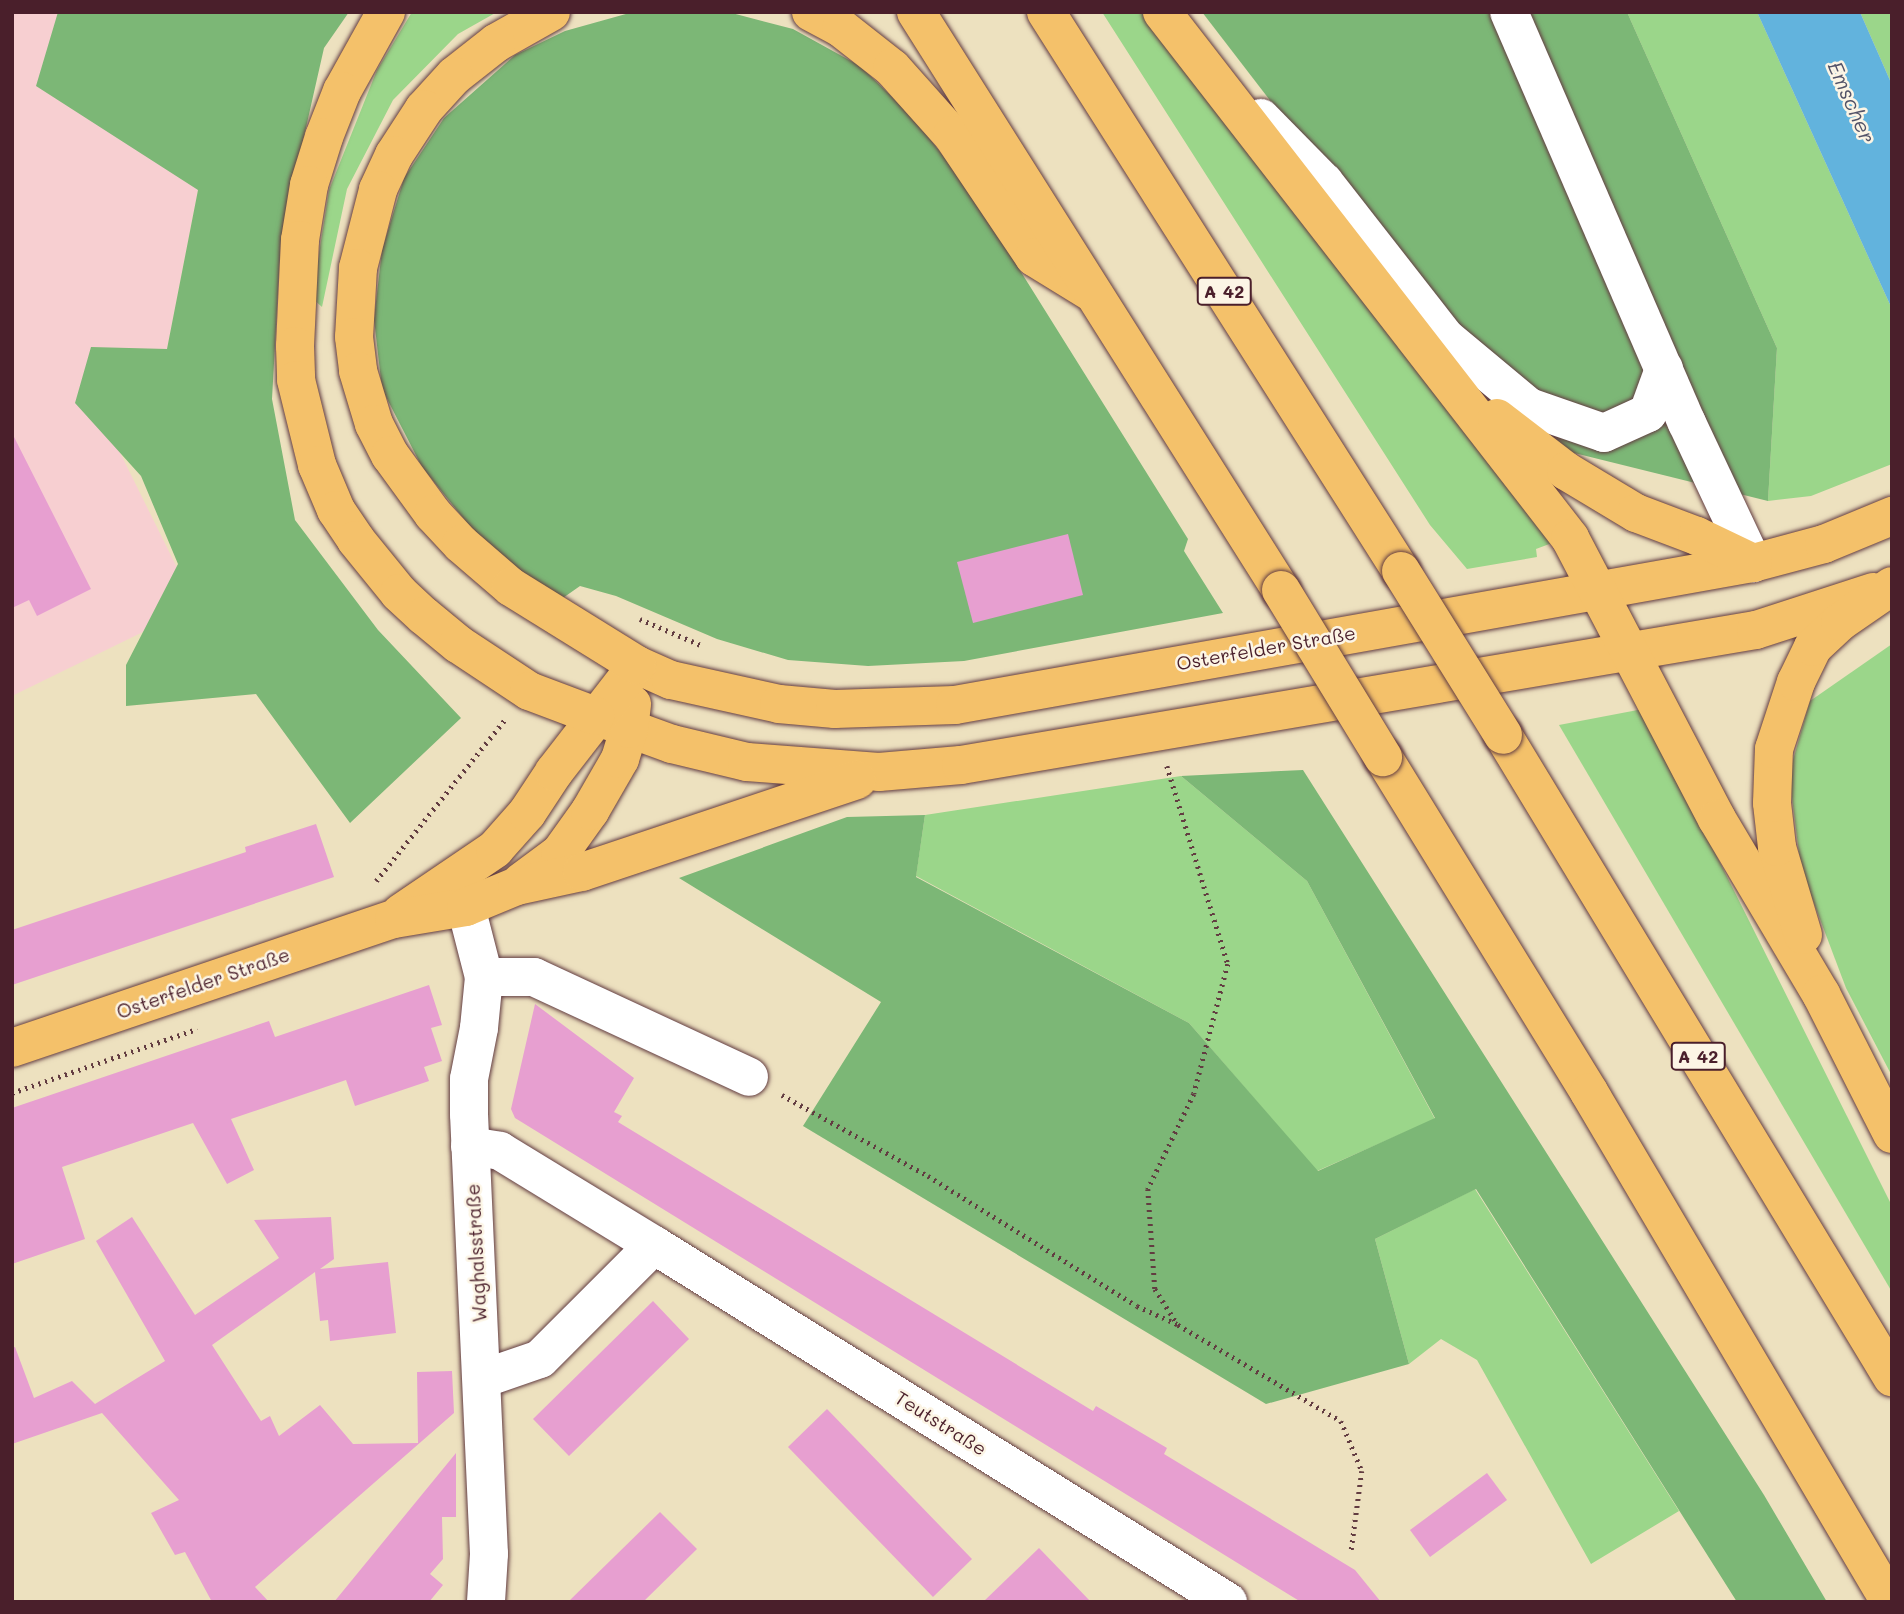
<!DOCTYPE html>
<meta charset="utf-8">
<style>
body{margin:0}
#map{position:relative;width:1904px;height:1614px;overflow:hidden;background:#ede1bf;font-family:Mali,sans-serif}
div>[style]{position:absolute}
.built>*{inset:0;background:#f7cfd1}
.green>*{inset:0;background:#9bd68a}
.forest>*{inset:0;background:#7cb776}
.water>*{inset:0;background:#62b3dd}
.building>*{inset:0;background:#e79fd0}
.path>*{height:4.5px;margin-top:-2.25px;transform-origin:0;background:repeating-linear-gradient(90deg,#623c41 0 2px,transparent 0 7px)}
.roads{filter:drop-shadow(0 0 2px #623c41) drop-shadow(0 0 2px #623c41)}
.minor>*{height:38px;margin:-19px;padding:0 19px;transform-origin:19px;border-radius:19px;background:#fff}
.major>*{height:38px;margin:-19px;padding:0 19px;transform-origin:19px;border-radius:19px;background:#f4c16a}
.highway>*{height:38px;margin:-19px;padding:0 19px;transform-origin:19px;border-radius:19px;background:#f4c16a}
.bridges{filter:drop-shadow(0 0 2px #623c41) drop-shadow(0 0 2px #623c41)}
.highway-bridge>*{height:38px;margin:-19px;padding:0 19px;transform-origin:19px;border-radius:19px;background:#f4c16a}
span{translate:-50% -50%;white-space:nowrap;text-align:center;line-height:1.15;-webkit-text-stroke:5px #fcf5e5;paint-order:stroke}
.shield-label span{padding:2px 5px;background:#fcf5e5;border:2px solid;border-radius:5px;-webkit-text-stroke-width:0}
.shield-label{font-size:18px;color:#4a1f2b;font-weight:700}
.street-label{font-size:19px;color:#4a1f2b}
.water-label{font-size:21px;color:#525369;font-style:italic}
.frame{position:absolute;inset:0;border:14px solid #4a1f2b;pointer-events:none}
</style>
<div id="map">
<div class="built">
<div style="clip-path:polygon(12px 12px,111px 12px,198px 190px,167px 349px,88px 388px,196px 606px,12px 696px)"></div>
</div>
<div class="green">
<div style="clip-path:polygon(412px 12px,497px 12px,458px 34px,393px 100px,347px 189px,322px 307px,312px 298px,329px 190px,377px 70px)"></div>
<div style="clip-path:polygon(1102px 12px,1144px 12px,1552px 543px,1536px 549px,1537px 557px,1467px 569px,1430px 525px)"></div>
<div style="clip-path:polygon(1627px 12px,1757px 12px,1892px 309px,1892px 464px,1811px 496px,1768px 501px,1777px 348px)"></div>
<div style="clip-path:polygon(1860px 12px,1892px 12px,1892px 85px)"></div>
<div style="clip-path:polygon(1892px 644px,1892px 1076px,1846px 988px,1801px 869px,1789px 774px,1810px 701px)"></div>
<div style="clip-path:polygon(1643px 709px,1892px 1206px,1892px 1292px,1559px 725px)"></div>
<div style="clip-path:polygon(1181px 776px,1307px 881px,1435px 1119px,1317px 1171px,1189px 1023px,916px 876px,925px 815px)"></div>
<div style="clip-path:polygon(1475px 1189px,1679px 1511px,1591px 1564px,1477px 1360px,1441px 1339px,1409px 1364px,1375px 1239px)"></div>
</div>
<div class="forest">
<div style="clip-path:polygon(58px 12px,349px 12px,324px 48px,281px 238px,272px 399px,295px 520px,378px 630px,461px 718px,350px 823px,256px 694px,126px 706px,126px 665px,178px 564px,141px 476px,75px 403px,91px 347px,167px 349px,198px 190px,36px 86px)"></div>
<div style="clip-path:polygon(633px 12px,728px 12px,793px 29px,860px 66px,912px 116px,969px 189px,1188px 539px,1184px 551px,1223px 613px,964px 661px,868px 666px,788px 660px,717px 639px,616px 596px,580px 586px,560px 600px,523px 575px,476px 534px,422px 467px,382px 389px,374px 319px,382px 250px,404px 178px,444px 118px,515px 55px,565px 31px)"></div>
<div style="clip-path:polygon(1202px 12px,1627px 12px,1777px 348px,1768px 501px,1554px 448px,1433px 312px)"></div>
<div style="clip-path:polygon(1303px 770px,1764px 1495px,1827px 1602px,1737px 1602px,1476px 1189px,1375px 1239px,1409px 1364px,1266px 1404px,803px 1126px,881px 1002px,679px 878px,847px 817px,925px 815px,916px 877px,1189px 1023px,1318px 1171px,1435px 1118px,1307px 881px,1181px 776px)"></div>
</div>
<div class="water">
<div style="clip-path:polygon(1757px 12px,1860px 12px,1892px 85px,1892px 309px)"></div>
</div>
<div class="building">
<div style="clip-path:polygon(12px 433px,91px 589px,37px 616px,29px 600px,12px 608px)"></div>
<div style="clip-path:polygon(1068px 534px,1083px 595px,973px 623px,957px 562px)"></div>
<div style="clip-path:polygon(316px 824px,334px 877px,12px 985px,12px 930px,246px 852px,245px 847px)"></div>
<div style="clip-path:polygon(429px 985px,442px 1025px,431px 1028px,442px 1061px,424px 1067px,429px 1081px,355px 1106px,346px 1080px,231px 1119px,254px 1170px,227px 1184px,193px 1123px,62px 1167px,85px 1239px,12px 1264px,12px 1108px,269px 1021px,275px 1037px)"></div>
<div style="clip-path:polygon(535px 1004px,634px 1078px,614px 1112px,622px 1116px,618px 1122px,1093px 1411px,1096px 1406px,1167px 1448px,1164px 1454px,1355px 1570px,1381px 1602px,1301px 1602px,515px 1118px,511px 1109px)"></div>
<div style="clip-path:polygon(132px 1217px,195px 1315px,279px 1258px,254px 1220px,331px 1217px,334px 1259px,320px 1269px,388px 1262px,396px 1333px,330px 1341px,328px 1320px,320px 1321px,315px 1272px,212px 1345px,261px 1421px,270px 1416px,279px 1436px,320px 1405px,353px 1444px,418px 1443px,417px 1372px,452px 1371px,454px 1413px,255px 1587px,269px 1602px,212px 1602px,185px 1552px,175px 1555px,151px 1513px,179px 1500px,102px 1413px,12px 1444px,12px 1348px,15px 1347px,34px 1398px,72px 1381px,95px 1404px,165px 1361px,96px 1241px)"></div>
<div style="clip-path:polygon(653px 1301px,689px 1339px,569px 1456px,533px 1419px)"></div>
<div style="clip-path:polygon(827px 1409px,972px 1559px,933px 1597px,788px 1447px)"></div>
<div style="clip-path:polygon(456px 1453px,456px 1517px,442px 1517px,443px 1559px,430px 1574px,443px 1585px,429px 1602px,334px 1602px)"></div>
<div style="clip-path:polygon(1487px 1473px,1507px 1500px,1430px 1557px,1410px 1530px)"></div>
<div style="clip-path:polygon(660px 1512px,697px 1549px,643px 1602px,568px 1602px)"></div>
<div style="clip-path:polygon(1039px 1548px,1091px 1602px,983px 1602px)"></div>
</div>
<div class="path">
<div style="left:640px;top:619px;width:69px;rotate:23.2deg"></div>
<div style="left:1167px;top:766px;width:207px;rotate:72.9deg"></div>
<div style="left:1228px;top:964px;width:134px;rotate:104.7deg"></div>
<div style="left:1194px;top:1094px;width:106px;rotate:115.8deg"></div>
<div style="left:1148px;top:1189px;width:100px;rotate:86deg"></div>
<div style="left:1155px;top:1289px;width:43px;rotate:57.4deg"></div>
<div style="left:1178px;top:1325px;width:189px;rotate:30.5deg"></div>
<div style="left:1341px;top:1421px;width:54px;rotate:67.2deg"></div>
<div style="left:1362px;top:1471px;width:83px;rotate:97.6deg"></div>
<div style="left:376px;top:881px;width:208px;rotate:-51.4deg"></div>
<div style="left:12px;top:1093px;width:196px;rotate:-19.1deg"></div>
<div style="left:782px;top:1095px;width:167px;rotate:29deg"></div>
<div style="left:928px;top:1176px;width:246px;rotate:31.9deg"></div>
<div style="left:1137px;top:1306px;width:44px;rotate:24.2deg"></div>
</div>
<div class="roads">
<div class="minor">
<div style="left:1509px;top:12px;width:448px;rotate:66.6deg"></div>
<div style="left:1687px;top:423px;width:155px;rotate:64.8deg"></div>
<div style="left:1261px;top:118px;width:90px;rotate:45.5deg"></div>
<div style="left:1324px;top:182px;width:197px;rotate:52deg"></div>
<div style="left:1445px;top:337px;width:109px;rotate:39.8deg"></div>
<div style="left:1529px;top:407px;width:79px;rotate:19.1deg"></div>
<div style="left:1604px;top:433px;width:48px;rotate:-24.4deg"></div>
<div style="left:1648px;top:413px;width:47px;rotate:-70deg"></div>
<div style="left:466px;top:907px;width:72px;rotate:75.6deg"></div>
<div style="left:484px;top:977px;width:51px;rotate:95.6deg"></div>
<div style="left:479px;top:1028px;width:52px;rotate:101.1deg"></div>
<div style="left:469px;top:1079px;width:35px;rotate:90deg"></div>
<div style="left:469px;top:1114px;width:440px;rotate:87.4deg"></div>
<div style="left:489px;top:1554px;width:48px;rotate:93.6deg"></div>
<div style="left:484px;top:977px;width:50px"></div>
<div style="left:534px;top:977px;width:237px;rotate:24.9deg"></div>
<div style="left:470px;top:1146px;width:30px;rotate:9deg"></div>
<div style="left:500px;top:1151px;width:180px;rotate:31.4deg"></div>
<div style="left:482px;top:1379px;width:61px;rotate:-19deg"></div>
<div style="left:540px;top:1359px;width:161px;rotate:-45deg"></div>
<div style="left:654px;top:1245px;width:676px;rotate:31.88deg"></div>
</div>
<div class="major">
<div style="left:637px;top:665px;width:37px;rotate:24deg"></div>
<div style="left:671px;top:680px;width:111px;rotate:12.5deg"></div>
<div style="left:779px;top:704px;width:56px;rotate:5.1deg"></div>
<div style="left:835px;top:709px;width:120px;rotate:-1.9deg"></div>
<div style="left:955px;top:705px;width:811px;rotate:-10.09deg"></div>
<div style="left:1753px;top:563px;width:73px;rotate:-15deg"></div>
<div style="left:1824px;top:544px;width:74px;rotate:-22.4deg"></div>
<div style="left:595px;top:716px;width:82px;rotate:20deg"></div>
<div style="left:672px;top:744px;width:77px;rotate:13.5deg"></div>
<div style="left:747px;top:762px;width:132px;rotate:4.3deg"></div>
<div style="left:879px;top:772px;width:82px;rotate:-4.9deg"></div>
<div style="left:961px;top:765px;width:806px;rotate:-9.64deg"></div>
<div style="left:1756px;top:630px;width:123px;rotate:-18deg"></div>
<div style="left:521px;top:882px;width:49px;rotate:-36.6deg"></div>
<div style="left:560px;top:853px;width:52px;rotate:-54.5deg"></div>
<div style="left:590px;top:811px;width:60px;rotate:-60deg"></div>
<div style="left:620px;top:759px;width:31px;rotate:-73deg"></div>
<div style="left:629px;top:729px;width:25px;rotate:-83deg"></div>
<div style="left:401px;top:913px;width:114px;rotate:-34.2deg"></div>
<div style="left:495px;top:849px;width:48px;rotate:-48.4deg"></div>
<div style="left:527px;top:813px;width:49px;rotate:-56.6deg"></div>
<div style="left:554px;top:772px;width:135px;rotate:-52.2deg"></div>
<div style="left:12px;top:1048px;width:403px;rotate:-18.7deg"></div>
<div style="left:394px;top:919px;width:73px;rotate:-9.5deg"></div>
<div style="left:466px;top:907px;width:55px;rotate:-22.4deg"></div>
<div style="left:517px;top:886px;width:66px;rotate:-12.2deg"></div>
<div style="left:582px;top:872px;width:290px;rotate:-18.5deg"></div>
</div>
<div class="highway">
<div style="left:386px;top:12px;width:90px;rotate:119.1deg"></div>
<div style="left:342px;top:91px;width:49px;rotate:111.4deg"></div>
<div style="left:324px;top:137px;width:50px;rotate:107.4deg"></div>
<div style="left:309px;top:185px;width:56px;rotate:99.3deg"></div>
<div style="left:300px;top:240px;width:106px;rotate:92.7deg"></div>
<div style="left:295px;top:346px;width:34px;rotate:88deg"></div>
<div style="left:296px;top:380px;width:88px;rotate:76.1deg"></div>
<div style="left:317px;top:465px;width:49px;rotate:67.1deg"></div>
<div style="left:336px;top:510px;width:36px;rotate:56deg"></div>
<div style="left:356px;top:540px;width:68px;rotate:50.9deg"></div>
<div style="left:399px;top:593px;width:34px;rotate:43deg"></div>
<div style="left:424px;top:616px;width:44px;rotate:39.5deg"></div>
<div style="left:458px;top:644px;width:85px;rotate:33.5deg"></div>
<div style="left:529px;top:691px;width:71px;rotate:20.7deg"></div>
<div style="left:551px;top:12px;width:63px;rotate:150.6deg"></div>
<div style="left:496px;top:43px;width:53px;rotate:141.8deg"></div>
<div style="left:454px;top:76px;width:45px;rotate:132.3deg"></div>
<div style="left:424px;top:109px;width:55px;rotate:123.1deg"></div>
<div style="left:394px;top:155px;width:38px;rotate:115deg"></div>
<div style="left:378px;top:190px;width:81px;rotate:104.4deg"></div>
<div style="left:358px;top:268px;width:69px;rotate:93.3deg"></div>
<div style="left:354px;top:337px;width:34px;rotate:83deg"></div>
<div style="left:358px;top:371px;width:55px;rotate:73.2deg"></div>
<div style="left:374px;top:424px;width:35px;rotate:63deg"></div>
<div style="left:390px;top:455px;width:73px;rotate:53.9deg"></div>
<div style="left:433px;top:514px;width:41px;rotate:47deg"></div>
<div style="left:461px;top:544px;width:66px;rotate:40.7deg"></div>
<div style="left:511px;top:587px;width:148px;rotate:31.8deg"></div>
<div style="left:811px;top:12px;width:34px;rotate:28deg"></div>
<div style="left:841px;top:28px;width:65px;rotate:38.1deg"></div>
<div style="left:892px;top:68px;width:90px;rotate:48.2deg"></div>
<div style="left:952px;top:135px;width:147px;rotate:56.1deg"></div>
<div style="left:1034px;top:257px;width:65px;rotate:31.7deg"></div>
<div style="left:916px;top:12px;width:684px;rotate:57.73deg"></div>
<div style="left:1046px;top:12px;width:662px;rotate:57.58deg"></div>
<div style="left:1162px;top:12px;width:666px;rotate:52.2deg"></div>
<div style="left:1570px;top:538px;width:317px;rotate:62.4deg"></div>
<div style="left:1717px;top:819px;width:204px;rotate:59.3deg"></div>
<div style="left:1821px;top:994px;width:157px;rotate:63.1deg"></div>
<div style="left:1497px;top:418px;width:87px;rotate:37.5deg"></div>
<div style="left:1566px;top:471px;width:82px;rotate:31deg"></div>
<div style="left:1636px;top:513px;width:65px;rotate:20.7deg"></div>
<div style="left:1697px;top:536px;width:62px;rotate:25.7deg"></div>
<div style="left:1503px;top:735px;width:751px;rotate:58.79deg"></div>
<div style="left:1383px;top:757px;width:393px;rotate:58.4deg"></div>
<div style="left:1589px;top:1092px;width:592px;rotate:59.45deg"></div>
<div style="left:1803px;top:935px;width:92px;rotate:-106.5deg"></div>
<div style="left:1777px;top:847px;width:44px;rotate:-96.5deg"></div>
<div style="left:1772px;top:803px;width:54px;rotate:-87.9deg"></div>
<div style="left:1774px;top:749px;width:71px;rotate:-71.8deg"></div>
<div style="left:1796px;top:682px;width:39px;rotate:-64deg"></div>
<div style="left:1813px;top:647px;width:37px;rotate:-43deg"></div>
<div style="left:1840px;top:622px;width:63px;rotate:-34.7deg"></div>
</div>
</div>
<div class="bridges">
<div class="highway-bridge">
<div style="left:1401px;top:571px;width:193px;rotate:58.1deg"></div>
<div style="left:1281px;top:590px;width:196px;rotate:58.6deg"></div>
</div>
</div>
<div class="shield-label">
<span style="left:1224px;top:291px">A 42</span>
<span style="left:1698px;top:1056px">A 42</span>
</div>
<div class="street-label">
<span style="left:1266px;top:648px;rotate:-10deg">Osterfelder Straße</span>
<span style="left:203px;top:983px;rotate:-19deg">Osterfelder Straße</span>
<span style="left:476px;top:1253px;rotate:-93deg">Waghalsstraße</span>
<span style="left:941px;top:1423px;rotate:32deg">Teutstraße</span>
</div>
<div class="water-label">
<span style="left:1852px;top:102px;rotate:66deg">Emscher</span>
</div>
<div class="frame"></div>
</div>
